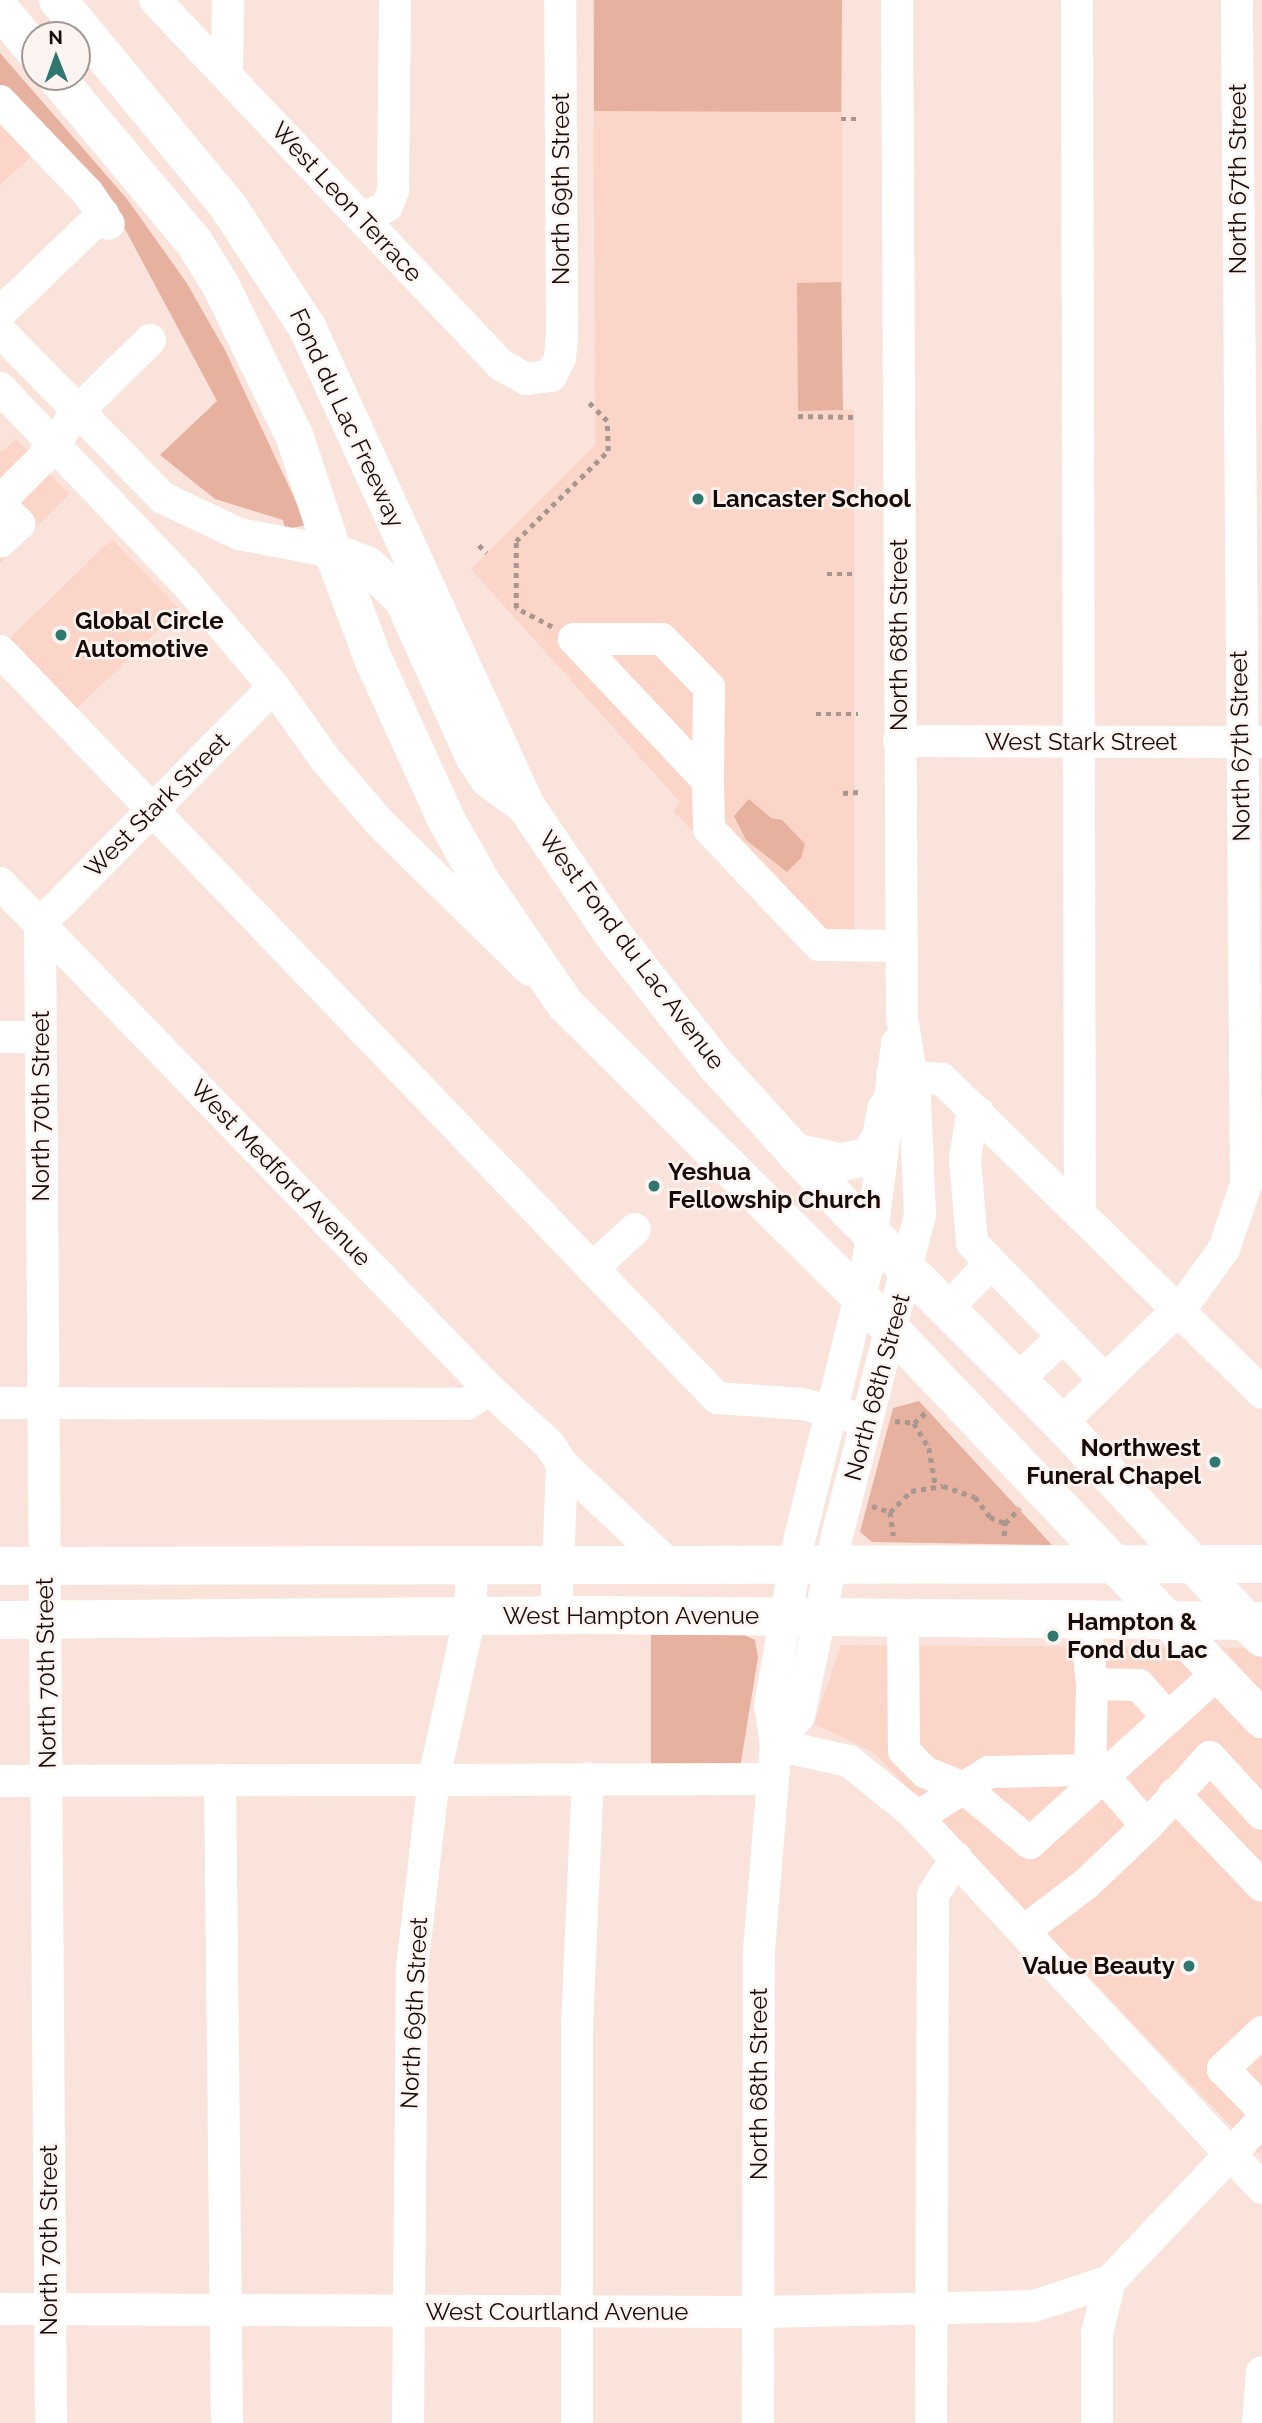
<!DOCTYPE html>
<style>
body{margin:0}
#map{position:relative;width:1262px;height:2423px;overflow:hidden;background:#fae3db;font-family:Raleway,sans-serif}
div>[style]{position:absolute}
.built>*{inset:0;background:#fad5c8}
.green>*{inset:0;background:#e7b19f}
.path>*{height:4.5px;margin-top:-2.25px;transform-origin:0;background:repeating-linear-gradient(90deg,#a9968f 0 5px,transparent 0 10px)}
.minor>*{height:32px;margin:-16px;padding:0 16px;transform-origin:16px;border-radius:16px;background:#fff}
.major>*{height:38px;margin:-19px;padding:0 19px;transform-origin:19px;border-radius:19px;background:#fff}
.highway>*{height:38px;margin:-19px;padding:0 19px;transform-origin:19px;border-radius:19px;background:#fff}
.dots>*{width:19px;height:19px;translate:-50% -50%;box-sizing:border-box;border:4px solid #fcf4f1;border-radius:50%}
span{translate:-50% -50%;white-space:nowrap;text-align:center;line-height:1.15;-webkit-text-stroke:5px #fcf4f1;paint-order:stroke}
.street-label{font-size:24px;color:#180b07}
.poi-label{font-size:24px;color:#180b07;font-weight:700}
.left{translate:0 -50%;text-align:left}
.right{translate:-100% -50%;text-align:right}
.north{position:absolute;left:21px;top:21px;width:70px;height:70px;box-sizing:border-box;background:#fcf4f1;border:2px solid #a19793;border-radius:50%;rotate:359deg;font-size:19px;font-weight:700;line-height:28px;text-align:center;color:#180b07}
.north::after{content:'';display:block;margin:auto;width:24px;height:32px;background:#30776f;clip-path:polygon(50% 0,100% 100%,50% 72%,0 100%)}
</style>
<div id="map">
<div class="built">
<div style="clip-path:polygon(593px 0,842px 0,842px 409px,854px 410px,854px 961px,816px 958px,673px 811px,680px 802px,471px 569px,595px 445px)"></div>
<div style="clip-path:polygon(0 86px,50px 139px,0 185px)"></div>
<div style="clip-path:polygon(16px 439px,69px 494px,0 563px,0 453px)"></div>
<div style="clip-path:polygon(112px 539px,180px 610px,72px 713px,5px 643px)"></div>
<div style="clip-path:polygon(841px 1645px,1262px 1648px,1262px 2150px,1258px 2154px,873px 1752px,814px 1724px)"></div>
</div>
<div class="green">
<div style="clip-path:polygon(594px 0,842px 0,841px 112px,594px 111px)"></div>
<div style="clip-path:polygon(0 53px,127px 199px,186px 282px,225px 350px,307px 525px,285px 529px,283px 520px,215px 499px,160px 455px,217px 401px,117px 214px,0 86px)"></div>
<div style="clip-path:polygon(841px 282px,843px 410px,798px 411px,797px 283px)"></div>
<div style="clip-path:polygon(749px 799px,771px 818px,782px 820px,805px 844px,801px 858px,787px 872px,746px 840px,734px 816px)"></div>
<div style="clip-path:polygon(919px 1401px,1052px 1545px,872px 1542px,860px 1532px,893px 1408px)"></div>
<div style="clip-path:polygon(742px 1634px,755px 1640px,758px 1657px,740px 1768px,651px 1769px,651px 1635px)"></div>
</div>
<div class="path">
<div style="left:841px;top:119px;width:15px"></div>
<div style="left:798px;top:416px;width:59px;rotate:1deg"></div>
<div style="left:479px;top:545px;width:11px;rotate:45deg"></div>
<div style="left:827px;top:574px;width:30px"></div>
<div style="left:552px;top:627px;width:41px;rotate:-152.2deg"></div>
<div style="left:516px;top:608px;width:67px;rotate:-90deg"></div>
<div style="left:516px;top:541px;width:129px;rotate:-44.4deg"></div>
<div style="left:608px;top:451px;width:30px;rotate:-92deg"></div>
<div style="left:607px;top:421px;width:30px;rotate:-135deg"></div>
<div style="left:816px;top:714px;width:42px"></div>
<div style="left:843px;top:793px;width:15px;rotate:-4deg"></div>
<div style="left:895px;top:1421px;width:19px;rotate:6deg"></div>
<div style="left:914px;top:1423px;width:15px;rotate:-42deg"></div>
<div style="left:914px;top:1423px;width:29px;rotate:59deg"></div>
<div style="left:929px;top:1448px;width:40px;rotate:80deg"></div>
<div style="left:872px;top:1506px;width:19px;rotate:18deg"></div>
<div style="left:890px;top:1512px;width:30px;rotate:-45deg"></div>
<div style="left:911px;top:1491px;width:32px;rotate:-9deg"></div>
<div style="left:943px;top:1486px;width:34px;rotate:19deg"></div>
<div style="left:975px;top:1497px;width:25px;rotate:53deg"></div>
<div style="left:990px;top:1517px;width:16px;rotate:22deg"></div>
<div style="left:890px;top:1512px;width:24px;rotate:81deg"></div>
<div style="left:1004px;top:1536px;width:13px;rotate:-86deg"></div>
<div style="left:1005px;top:1523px;width:21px;rotate:-45deg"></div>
</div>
<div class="minor">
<div style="left:155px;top:0;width:503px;rotate:46.53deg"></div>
<div style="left:501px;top:365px;width:29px;rotate:29deg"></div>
<div style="left:526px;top:379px;width:25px;rotate:-7deg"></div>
<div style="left:551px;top:376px;width:20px;rotate:-63deg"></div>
<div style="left:560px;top:358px;width:22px;rotate:-85deg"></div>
<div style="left:562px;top:336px;width:336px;rotate:-90.3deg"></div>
<div style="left:1077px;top:0;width:1212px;rotate:89.86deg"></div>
<div style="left:227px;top:75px;width:75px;rotate:-89.2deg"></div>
<div style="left:0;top:101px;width:127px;rotate:46.3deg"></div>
<div style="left:88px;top:193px;width:37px;rotate:56deg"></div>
<div style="left:363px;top:219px;width:27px;rotate:-28deg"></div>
<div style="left:387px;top:206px;width:17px;rotate:-69deg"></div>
<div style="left:393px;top:190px;width:190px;rotate:-89.4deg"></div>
<div style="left:0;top:313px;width:143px;rotate:-43.9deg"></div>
<div style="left:0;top:331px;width:233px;rotate:45.7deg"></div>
<div style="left:163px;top:498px;width:84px;rotate:25.3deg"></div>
<div style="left:239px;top:534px;width:96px;rotate:10.8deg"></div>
<div style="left:0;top:388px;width:268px;rotate:46.4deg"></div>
<div style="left:185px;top:582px;width:138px;rotate:49.7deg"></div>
<div style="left:274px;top:687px;width:88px;rotate:54.7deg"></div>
<div style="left:325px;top:759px;width:84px;rotate:49.3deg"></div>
<div style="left:380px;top:823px;width:210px;rotate:44.4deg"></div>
<div style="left:0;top:501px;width:58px;rotate:-45deg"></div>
<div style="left:41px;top:460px;width:61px;rotate:-52.9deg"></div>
<div style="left:78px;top:411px;width:101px;rotate:-44.6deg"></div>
<div style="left:0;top:504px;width:28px;rotate:46deg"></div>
<div style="left:19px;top:524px;width:26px;rotate:137deg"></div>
<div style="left:0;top:651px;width:1035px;rotate:46.17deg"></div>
<div style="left:717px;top:1398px;width:85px;rotate:4deg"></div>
<div style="left:802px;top:1404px;width:49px;rotate:14deg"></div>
<div style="left:899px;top:741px;width:363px;rotate:0.2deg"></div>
<div style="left:708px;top:781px;width:94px;rotate:-89.4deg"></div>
<div style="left:709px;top:687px;width:67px;rotate:-134.4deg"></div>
<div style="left:662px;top:639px;width:88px;rotate:180deg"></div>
<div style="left:574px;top:639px;width:195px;rotate:46.7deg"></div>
<div style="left:708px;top:781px;width:48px;rotate:88.8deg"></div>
<div style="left:709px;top:829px;width:160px;rotate:46.5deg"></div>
<div style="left:819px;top:945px;width:82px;rotate:0.7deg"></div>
<div style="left:0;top:883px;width:704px;rotate:45.98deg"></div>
<div style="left:489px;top:1389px;width:83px;rotate:42.6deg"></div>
<div style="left:550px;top:1445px;width:22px;rotate:58deg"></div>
<div style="left:562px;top:1464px;width:146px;rotate:43.3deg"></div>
<div style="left:0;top:1037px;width:41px"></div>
<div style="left:892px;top:1075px;width:50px;rotate:4.6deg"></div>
<div style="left:942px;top:1079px;width:448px;rotate:44.4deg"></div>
<div style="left:978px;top:1112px;width:11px;rotate:128deg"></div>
<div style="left:971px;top:1121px;width:38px;rotate:99deg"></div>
<div style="left:965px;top:1159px;width:84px;rotate:85.2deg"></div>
<div style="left:972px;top:1243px;width:191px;rotate:45.8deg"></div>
<div style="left:593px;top:1268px;width:57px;rotate:-42.9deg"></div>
<div style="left:947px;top:1309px;width:64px;rotate:-46.3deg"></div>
<div style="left:1018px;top:1380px;width:62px;rotate:-44.3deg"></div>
<div style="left:0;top:1403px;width:467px;rotate:0.1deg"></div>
<div style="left:467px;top:1404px;width:27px;rotate:-34deg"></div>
<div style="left:1061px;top:1423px;width:173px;rotate:-44.1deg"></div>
<div style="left:1185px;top:1303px;width:67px;rotate:-54.2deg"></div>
<div style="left:1224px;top:1249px;width:69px;rotate:-71.3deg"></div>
<div style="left:1246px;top:1184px;width:1184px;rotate:-90.44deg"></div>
<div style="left:556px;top:1616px;width:152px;rotate:-87.7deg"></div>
<div style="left:903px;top:1617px;width:134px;rotate:89.6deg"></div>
<div style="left:904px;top:1751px;width:30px;rotate:45deg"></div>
<div style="left:925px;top:1772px;width:42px;rotate:22.3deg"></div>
<div style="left:964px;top:1788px;width:30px;rotate:-33deg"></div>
<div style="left:989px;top:1772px;width:101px;rotate:-1.1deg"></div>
<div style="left:1090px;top:1770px;width:16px;rotate:27deg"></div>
<div style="left:1104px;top:1777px;width:65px;rotate:48.7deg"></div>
<div style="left:1147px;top:1826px;width:93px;rotate:-47.6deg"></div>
<div style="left:1210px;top:1757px;width:77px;rotate:47.6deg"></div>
<div style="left:1085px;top:1619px;width:65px;rotate:83.9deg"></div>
<div style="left:1092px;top:1684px;width:86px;rotate:91.3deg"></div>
<div style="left:1168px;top:1718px;width:67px;rotate:-42deg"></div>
<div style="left:776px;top:1745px;width:37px;rotate:-52deg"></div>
<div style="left:799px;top:1716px;width:184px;rotate:-78.1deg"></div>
<div style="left:837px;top:1536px;width:333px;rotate:-75.5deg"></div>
<div style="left:920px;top:1214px;width:116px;rotate:-92.5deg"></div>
<div style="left:915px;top:1098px;width:81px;rotate:-99.2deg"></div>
<div style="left:902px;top:1018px;width:1018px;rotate:-90.28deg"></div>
<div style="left:776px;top:1745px;width:75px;rotate:12.4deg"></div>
<div style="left:849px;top:1761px;width:81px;rotate:39deg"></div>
<div style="left:912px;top:1812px;width:514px;rotate:47.05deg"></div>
<div style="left:220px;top:1780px;width:643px;rotate:89.38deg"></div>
<div style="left:0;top:1781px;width:771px;rotate:-0.15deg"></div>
<div style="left:1174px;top:1794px;width:127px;rotate:46.3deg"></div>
<div style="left:917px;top:1817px;width:55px;rotate:-31.7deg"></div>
<div style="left:964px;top:1788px;width:86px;rotate:39.8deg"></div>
<div style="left:1030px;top:1843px;width:186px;rotate:-42.2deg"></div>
<div style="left:1168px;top:1718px;width:44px;rotate:-131.3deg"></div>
<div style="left:1139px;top:1685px;width:47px;rotate:-178.8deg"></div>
<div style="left:1024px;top:1931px;width:78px;rotate:-37.2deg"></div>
<div style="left:1086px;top:1884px;width:84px;rotate:-43.6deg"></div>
<div style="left:1262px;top:2032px;width:54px;rotate:136.5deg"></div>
<div style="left:1223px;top:2069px;width:56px;rotate:45.7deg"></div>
<div style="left:0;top:2309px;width:759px;rotate:0.23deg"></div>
<div style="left:759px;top:2312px;width:275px;rotate:-1.2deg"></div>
<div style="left:1034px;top:2306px;width:80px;rotate:-18.2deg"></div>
<div style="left:1110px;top:2281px;width:221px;rotate:-46.5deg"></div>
<div style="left:51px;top:2423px;width:1499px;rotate:-90.42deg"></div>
<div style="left:40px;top:924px;width:333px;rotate:-45.4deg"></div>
<div style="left:408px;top:2423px;width:455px;rotate:-89.5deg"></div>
<div style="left:412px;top:1968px;width:191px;rotate:-83.4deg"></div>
<div style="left:434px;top:1778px;width:166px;rotate:-77.5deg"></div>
<div style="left:470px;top:1616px;width:50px;rotate:-87.7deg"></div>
<div style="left:577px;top:2423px;width:397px;rotate:-90deg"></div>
<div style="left:577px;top:2026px;width:248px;rotate:-87.5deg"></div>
<div style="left:758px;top:2423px;width:473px;rotate:-89.9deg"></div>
<div style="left:759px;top:1950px;width:206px;rotate:-85.3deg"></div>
<div style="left:776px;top:1745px;width:40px;rotate:-98.5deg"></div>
<div style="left:770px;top:1705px;width:171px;rotate:-79.9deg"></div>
<div style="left:800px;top:1537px;width:276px;rotate:-76deg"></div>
<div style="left:867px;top:1269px;width:228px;rotate:-82.4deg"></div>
<div style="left:931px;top:2423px;width:528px;rotate:-89.78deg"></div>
<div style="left:933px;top:1895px;width:44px;rotate:-58.1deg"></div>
<div style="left:1097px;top:2423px;width:90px;rotate:-90deg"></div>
<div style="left:1097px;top:2333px;width:54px;rotate:-76deg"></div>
<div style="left:1258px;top:2423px;width:51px;rotate:-85.5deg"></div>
</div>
<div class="major">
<div style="left:333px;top:552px;width:116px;rotate:69.4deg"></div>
<div style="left:374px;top:661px;width:176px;rotate:65.5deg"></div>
<div style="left:447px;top:821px;width:71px;rotate:60.6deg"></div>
<div style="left:482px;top:883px;width:148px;rotate:55.5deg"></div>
<div style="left:566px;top:1005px;width:414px;rotate:44.8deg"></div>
<div style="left:860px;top:1297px;width:583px;rotate:46.39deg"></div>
<div style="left:333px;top:552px;width:36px;rotate:21deg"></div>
<div style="left:367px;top:565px;width:50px;rotate:43.4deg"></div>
<div style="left:403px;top:599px;width:172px;rotate:65.7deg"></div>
<div style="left:474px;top:756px;width:27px;rotate:57deg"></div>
<div style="left:489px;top:779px;width:46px;rotate:36.1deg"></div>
<div style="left:526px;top:806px;width:153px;rotate:55.9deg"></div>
<div style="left:612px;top:933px;width:167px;rotate:51.8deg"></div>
<div style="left:715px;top:1064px;width:196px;rotate:47.7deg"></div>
<div style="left:847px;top:1209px;width:303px;rotate:45deg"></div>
<div style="left:1061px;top:1423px;width:294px;rotate:46.9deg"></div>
<div style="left:794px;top:1152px;width:48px;rotate:12deg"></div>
<div style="left:841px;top:1162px;width:27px;rotate:-10deg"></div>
<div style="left:868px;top:1157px;width:23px;rotate:-56deg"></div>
<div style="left:881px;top:1138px;width:29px;rotate:-80deg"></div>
<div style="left:0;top:1566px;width:1262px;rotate:-0.09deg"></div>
<div style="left:0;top:1620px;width:583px;rotate:-0.49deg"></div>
<div style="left:583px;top:1615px;width:678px;rotate:0.51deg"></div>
</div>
<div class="highway">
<div style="left:58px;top:0;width:267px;rotate:50.5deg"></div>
<div style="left:228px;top:206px;width:145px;rotate:56.9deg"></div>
<div style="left:307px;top:327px;width:527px;rotate:65.43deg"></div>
<div style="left:0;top:9px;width:55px;rotate:50.2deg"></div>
<div style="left:56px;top:77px;width:215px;rotate:50.1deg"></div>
<div style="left:194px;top:242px;width:49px;rotate:58.2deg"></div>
<div style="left:220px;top:284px;width:168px;rotate:63.9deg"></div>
<div style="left:294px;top:435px;width:123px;rotate:71.6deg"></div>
</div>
<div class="dots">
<div style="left:698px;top:499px;background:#30776f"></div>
<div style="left:61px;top:635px;background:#30776f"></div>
<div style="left:654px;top:1186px;background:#30776f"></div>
<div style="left:1215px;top:1462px;background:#30776f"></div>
<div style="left:1053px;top:1636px;background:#30776f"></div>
<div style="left:1189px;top:1966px;background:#30776f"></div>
</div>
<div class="street-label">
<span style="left:1238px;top:179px;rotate:-90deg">North 67th Street</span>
<span style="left:561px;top:189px;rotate:-90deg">North 69th Street</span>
<span style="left:347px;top:202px;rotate:47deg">West Leon Terrace</span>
<span style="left:347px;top:418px;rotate:65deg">Fond du Lac Freeway</span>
<span style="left:899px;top:635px;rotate:-90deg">North 68th Street</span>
<span style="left:1081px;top:742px">West Stark Street</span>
<span style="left:1240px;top:746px;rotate:-91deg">North 67th Street</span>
<span style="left:157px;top:805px;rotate:-45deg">West Stark Street</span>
<span style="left:632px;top:950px;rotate:53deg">West Fond du Lac Avenue</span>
<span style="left:41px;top:1106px;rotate:-90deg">North 70th Street</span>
<span style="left:281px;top:1173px;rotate:46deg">West Medford Avenue</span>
<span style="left:877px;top:1387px;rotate:-75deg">North 68th Street</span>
<span style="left:631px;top:1616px">West Hampton Avenue</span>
<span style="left:46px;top:1673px;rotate:-91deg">North 70th Street</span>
<span style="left:414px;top:2013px;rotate:-87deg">North 69th Street</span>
<span style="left:759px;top:2084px;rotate:-90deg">North 68th Street</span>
<span style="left:49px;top:2240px;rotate:-90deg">North 70th Street</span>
<span style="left:557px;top:2312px">West Courtland Avenue</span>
</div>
<div class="poi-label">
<span class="left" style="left:712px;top:499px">Lancaster School</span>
<span class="left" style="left:75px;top:635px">Global Circle<br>Automotive</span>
<span class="left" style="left:668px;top:1186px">Yeshua<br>Fellowship Church</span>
<span class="right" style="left:1201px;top:1462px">Northwest<br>Funeral Chapel</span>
<span class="left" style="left:1067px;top:1636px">Hampton &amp;<br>Fond du Lac</span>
<span class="right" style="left:1175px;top:1966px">Value Beauty</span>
</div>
<div class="north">N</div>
</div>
